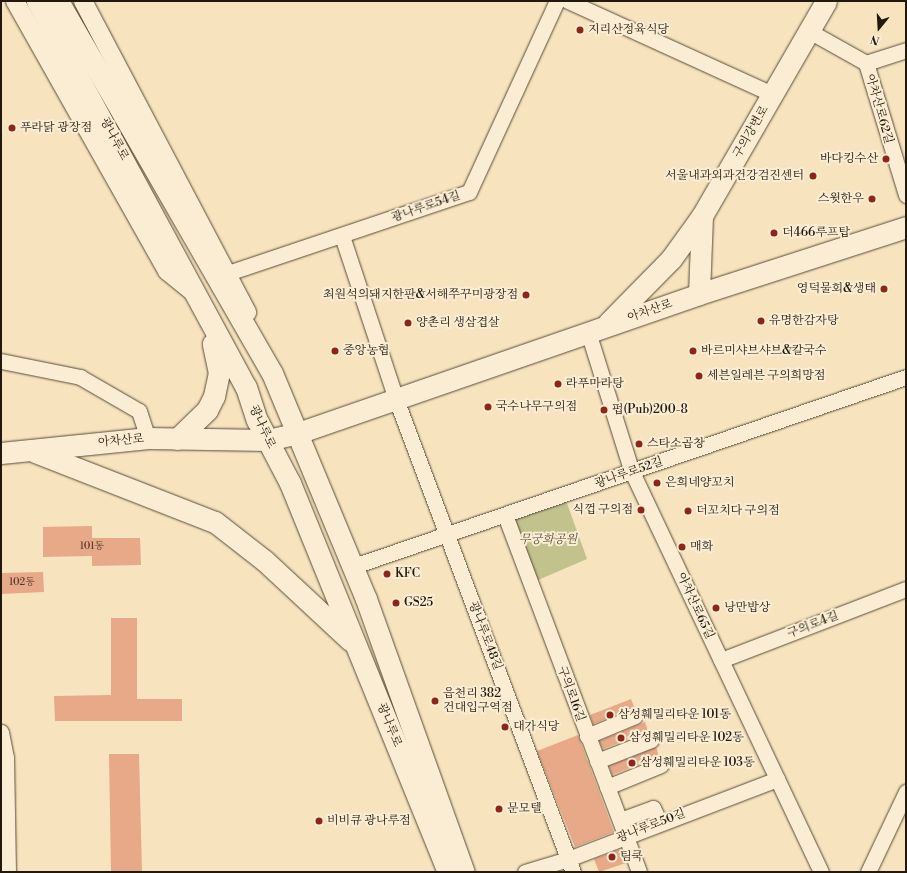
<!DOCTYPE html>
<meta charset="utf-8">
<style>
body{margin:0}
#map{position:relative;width:907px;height:873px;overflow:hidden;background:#f7e3bd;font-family:"Libre Bodoni","Noto Serif KR",serif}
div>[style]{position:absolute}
.green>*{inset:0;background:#c2c28d}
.building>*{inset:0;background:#e8a988}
.roads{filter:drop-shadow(0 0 1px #574c38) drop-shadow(0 0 1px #574c38)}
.minor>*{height:15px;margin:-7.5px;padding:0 7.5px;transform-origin:7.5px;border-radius:7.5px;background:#faedd4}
.tertiary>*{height:18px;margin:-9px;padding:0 9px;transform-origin:9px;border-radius:9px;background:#faedd4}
.secondary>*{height:21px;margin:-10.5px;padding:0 10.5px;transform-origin:10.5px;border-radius:10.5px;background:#faedd4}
.dots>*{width:11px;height:11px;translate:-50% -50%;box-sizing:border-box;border:2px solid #faedd4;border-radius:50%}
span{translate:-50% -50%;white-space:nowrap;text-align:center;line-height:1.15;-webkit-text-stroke:4px #faedd4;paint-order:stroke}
.number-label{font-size:10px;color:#543d2b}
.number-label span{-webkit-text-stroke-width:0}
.poi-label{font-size:12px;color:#22190c}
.left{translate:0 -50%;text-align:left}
.right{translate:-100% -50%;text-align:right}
.street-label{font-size:12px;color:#22190c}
.park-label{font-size:12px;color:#5a5439;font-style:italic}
.frame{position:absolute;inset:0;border:2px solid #22190c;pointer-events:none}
.north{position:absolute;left:859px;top:8px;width:40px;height:40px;-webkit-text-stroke:3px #faedd4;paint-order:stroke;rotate:198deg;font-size:11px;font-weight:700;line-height:16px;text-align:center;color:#22190c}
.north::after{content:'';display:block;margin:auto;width:14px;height:18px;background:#22190c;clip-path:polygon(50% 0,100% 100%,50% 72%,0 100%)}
</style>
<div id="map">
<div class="green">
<div style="clip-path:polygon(564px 495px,587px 559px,531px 583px,505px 515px)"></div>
</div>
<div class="building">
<div style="clip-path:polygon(92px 526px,92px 538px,140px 538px,141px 565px,92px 566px,92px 556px,43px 557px,43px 527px)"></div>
<div style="clip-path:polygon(43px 572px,44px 592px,1px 594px,1px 573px)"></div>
<div style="clip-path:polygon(111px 618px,137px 618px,137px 699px,182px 699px,182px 721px,55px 721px,54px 696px,111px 695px)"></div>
<div style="clip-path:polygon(631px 699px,634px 707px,593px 724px,590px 715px)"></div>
<div style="clip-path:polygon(645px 722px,648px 731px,603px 749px,599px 741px)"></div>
<div style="clip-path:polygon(578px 735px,614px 832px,575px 847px,537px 751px)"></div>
<div style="clip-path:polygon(656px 747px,659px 756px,612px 775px,609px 766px)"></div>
<div style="clip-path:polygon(109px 754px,139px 754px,142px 872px,111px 872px)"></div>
<div style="clip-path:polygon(621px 849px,626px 863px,599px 872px,594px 859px)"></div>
</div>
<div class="roads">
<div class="minor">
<div style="left:568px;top:1px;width:224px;rotate:24.5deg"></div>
<div style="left:809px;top:31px;width:65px;rotate:29.3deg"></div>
<div style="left:866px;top:63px;width:138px;rotate:73.1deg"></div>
<div style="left:866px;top:63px;width:42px;rotate:-18deg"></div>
<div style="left:342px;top:236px;width:172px;rotate:71.7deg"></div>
<div style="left:396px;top:399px;width:505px;rotate:69.48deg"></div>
<div style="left:228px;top:273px;width:254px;rotate:-18.6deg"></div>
<div style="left:469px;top:192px;width:210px;rotate:-65.3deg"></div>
<div style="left:588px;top:332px;width:147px;rotate:72.6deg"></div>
<div style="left:632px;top:472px;width:442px;rotate:64.7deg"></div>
<div style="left:1px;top:361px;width:81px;rotate:11.4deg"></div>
<div style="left:80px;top:377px;width:68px;rotate:30deg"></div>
<div style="left:139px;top:411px;width:28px;rotate:72deg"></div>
<div style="left:505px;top:515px;width:381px;rotate:69.4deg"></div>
<div style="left:351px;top:567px;width:587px;rotate:-18.9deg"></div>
<div style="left:721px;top:660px;width:198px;rotate:-21deg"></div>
<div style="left:1px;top:732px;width:25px;rotate:79deg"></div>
<div style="left:6px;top:757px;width:115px;rotate:89deg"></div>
<div style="left:587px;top:736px;width:52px;rotate:-22.6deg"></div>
<div style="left:597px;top:761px;width:58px;rotate:-21.3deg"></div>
<div style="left:607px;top:787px;width:58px;rotate:-22.2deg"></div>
<div style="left:620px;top:820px;width:35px;rotate:-20deg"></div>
<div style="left:653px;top:808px;width:17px;rotate:65deg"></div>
<div style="left:525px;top:872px;width:45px;rotate:-16.8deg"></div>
<div style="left:568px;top:859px;width:224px;rotate:-20.9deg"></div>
<div style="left:868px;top:872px;width:89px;rotate:-64.6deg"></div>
</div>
<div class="tertiary">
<div style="left:15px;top:1px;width:310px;rotate:60.6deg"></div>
<div style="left:167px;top:271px;width:33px;rotate:39deg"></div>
<div style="left:83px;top:1px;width:352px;rotate:62.2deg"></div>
</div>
<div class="secondary">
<div style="left:37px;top:1px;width:439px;rotate:61.6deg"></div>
<div style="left:246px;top:387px;width:35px;rotate:72deg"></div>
<div style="left:257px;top:420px;width:71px;rotate:62.4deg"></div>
<div style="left:290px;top:483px;width:420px;rotate:67.9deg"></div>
<div style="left:58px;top:1px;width:429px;rotate:60.1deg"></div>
<div style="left:272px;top:373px;width:245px;rotate:67.4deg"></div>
<div style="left:366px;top:599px;width:290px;rotate:70.3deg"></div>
<div style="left:699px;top:294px;width:78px;rotate:-87.8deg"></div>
<div style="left:608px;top:323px;width:90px;rotate:-45.5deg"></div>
<div style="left:671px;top:259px;width:53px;rotate:-54.2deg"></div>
<div style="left:702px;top:216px;width:248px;rotate:-60deg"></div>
<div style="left:177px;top:439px;width:42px;rotate:-44deg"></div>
<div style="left:207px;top:410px;width:16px;rotate:-63deg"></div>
<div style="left:214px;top:396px;width:24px;rotate:-78deg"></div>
<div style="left:219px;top:373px;width:30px;rotate:-102deg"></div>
<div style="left:35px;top:452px;width:193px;rotate:21.3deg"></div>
<div style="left:215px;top:522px;width:63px;rotate:38deg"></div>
<div style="left:265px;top:561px;width:117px;rotate:42.9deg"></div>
<div style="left:1px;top:453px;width:148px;rotate:-5.8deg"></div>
<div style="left:148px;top:438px;width:120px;rotate:1deg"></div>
<div style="left:268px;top:440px;width:31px;rotate:-13deg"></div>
<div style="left:298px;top:433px;width:424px;rotate:-19.1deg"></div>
<div style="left:699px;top:294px;width:218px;rotate:-17.9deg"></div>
</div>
</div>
<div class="dots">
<div style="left:580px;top:30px;background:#8f2418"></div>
<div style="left:12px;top:128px;background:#8f2418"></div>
<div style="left:886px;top:159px;background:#8f2418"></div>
<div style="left:813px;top:176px;background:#8f2418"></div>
<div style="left:872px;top:199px;background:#8f2418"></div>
<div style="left:774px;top:233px;background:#8f2418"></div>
<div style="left:884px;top:289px;background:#8f2418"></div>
<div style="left:526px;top:295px;background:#8f2418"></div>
<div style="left:761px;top:321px;background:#8f2418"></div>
<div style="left:408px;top:323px;background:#8f2418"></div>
<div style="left:335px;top:351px;background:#8f2418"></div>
<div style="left:693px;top:351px;background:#8f2418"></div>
<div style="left:699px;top:376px;background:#8f2418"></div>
<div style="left:558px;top:384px;background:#8f2418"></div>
<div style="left:488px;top:407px;background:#8f2418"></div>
<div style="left:604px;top:410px;background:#8f2418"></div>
<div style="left:639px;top:444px;background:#8f2418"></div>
<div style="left:657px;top:483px;background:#8f2418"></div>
<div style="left:641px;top:510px;background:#8f2418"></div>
<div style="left:688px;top:511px;background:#8f2418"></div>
<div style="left:682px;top:547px;background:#8f2418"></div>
<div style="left:387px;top:574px;background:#8f2418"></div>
<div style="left:396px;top:603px;background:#8f2418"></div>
<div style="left:716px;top:608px;background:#8f2418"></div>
<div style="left:435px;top:701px;background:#8f2418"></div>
<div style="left:610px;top:715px;background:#8f2418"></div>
<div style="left:505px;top:727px;background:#8f2418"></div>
<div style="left:621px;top:738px;background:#8f2418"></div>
<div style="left:632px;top:763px;background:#8f2418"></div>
<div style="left:499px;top:809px;background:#8f2418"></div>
<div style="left:319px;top:821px;background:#8f2418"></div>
<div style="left:612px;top:857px;background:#8f2418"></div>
</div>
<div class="number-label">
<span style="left:92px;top:547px">101동</span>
<span style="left:22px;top:583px">102동</span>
</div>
<div class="poi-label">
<span class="left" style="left:588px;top:30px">지리산정육식당</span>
<span class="left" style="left:20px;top:128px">푸라닭 광장점</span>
<span class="right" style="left:878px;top:159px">바다킹수산</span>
<span class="right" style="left:804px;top:176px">서울내과외과건강검진센터</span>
<span class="right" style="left:864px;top:199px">스윗한우</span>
<span class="left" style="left:782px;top:233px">더466루프탑</span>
<span class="right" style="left:876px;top:289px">영덕물회&amp;생태</span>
<span class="right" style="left:518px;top:295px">최원석의돼지한판&amp;서해쭈꾸미광장점</span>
<span class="left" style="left:769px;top:321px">유명한감자탕</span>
<span class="left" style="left:416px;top:323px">양촌리 생삼겹살</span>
<span class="left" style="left:343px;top:351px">중앙농협</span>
<span class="left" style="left:701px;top:351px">바르미샤브샤브&amp;칼국수</span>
<span class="left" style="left:707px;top:376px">세븐일레븐 구의희망점</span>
<span class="left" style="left:566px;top:384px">라푸마라탕</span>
<span class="left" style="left:496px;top:407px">국수나무구의점</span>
<span class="left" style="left:612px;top:410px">펍(Pub)200-8</span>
<span class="left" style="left:647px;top:444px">스타소곱창</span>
<span class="left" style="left:665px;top:483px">은희네양꼬치</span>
<span class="right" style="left:633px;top:510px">식껍 구의점</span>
<span class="left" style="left:696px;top:511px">더꼬치다 구의점</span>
<span class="left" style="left:690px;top:547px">매화</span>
<span class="left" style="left:395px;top:574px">KFC</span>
<span class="left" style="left:404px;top:603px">GS25</span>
<span class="left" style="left:724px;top:608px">낭만밥상</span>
<span class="left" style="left:443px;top:701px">읍천리 382<br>건대입구역점</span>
<span class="left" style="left:618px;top:715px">삼성훼밀리타운 101동</span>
<span class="left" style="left:513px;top:727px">대가식당</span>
<span class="left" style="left:629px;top:738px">삼성훼밀리타운 102동</span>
<span class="left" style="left:640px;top:763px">삼성훼밀리타운 103동</span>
<span class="left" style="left:507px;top:809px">문모텔</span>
<span class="left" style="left:327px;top:821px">비비큐 광나루점</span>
<span class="left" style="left:620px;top:857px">팀쿡</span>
</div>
<div class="street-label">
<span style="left:879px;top:109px;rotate:74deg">아차산로62길</span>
<span style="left:751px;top:132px;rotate:-60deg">구의강변로</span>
<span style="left:114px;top:139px;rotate:62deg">광나루로</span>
<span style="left:426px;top:207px;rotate:-19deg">광나루로54길</span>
<span style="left:650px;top:311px;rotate:-19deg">아차산로</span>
<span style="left:262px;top:427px;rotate:65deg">광나루로</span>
<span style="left:121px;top:441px;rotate:-5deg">아차산로</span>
<span style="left:629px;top:473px;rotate:-19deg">광나루로52길</span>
<span style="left:695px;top:606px;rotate:65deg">아차산로65길</span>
<span style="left:813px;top:625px;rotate:-21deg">구의로4길</span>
<span style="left:485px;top:636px;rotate:69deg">광나루로48길</span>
<span style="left:571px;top:694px;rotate:70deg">구의로16길</span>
<span style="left:389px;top:725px;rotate:68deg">광나루로</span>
<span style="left:651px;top:826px;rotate:-21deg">광나루로50길</span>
</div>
<div class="park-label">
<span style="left:548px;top:540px">무궁화공원</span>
</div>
<div class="frame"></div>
<div class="north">N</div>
</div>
